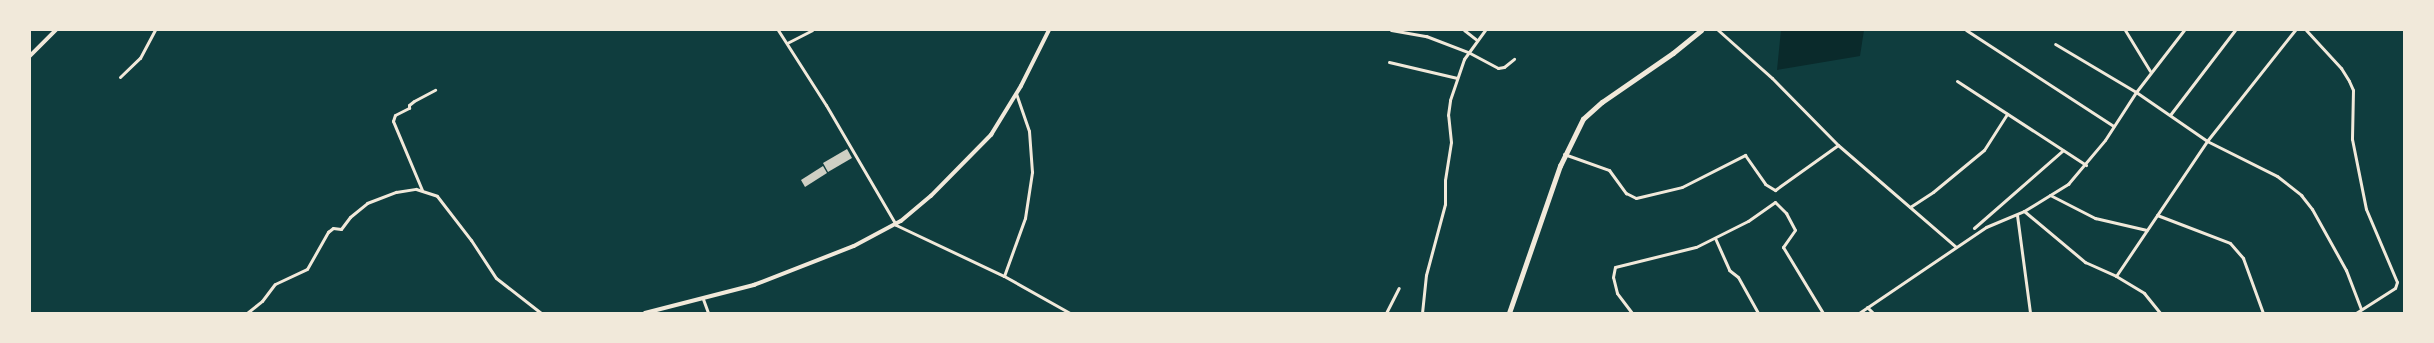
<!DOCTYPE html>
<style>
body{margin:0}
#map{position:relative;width:2434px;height:343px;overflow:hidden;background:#0f3d3e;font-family:"Work Sans",sans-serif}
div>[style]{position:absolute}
.water>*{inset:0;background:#0a2a2b}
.building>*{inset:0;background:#cfcfc3}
.minor>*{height:3px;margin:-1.5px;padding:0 1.5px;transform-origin:1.5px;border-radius:1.5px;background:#f1e9da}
.tertiary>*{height:3.5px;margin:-1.75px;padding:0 1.75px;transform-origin:1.75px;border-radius:1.75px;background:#f1e9da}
.primary>*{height:4.5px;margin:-2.25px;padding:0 2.25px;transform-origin:2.25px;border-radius:2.25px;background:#f1e9da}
span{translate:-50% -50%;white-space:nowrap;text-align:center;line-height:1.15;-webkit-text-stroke:4px #f1e9da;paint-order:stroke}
.frame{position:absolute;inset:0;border:31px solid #f1e9da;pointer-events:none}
</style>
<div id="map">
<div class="water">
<div style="clip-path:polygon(1781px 30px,1864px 30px,1860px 56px,1777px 70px)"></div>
</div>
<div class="building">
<div style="clip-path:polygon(847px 149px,852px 158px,828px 172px,823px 163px)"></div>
<div style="clip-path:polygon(823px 166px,827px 173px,805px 187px,801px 180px)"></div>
</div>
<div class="minor">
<div style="left:778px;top:30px;width:89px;rotate:57.4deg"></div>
<div style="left:826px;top:105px;width:139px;rotate:59.7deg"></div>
<div style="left:896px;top:225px;width:119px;rotate:25.3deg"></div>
<div style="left:1004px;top:276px;width:76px;rotate:29.3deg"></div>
<div style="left:1391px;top:30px;width:36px;rotate:10deg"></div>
<div style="left:1426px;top:36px;width:45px;rotate:20.9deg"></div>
<div style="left:1468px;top:52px;width:34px;rotate:28deg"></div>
<div style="left:1498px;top:68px;width:6px;rotate:-9deg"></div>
<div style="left:1504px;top:67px;width:13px;rotate:-39deg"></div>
<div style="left:1464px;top:30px;width:16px;rotate:38deg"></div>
<div style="left:1718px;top:30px;width:72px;rotate:41.6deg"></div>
<div style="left:1772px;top:78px;width:94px;rotate:45.4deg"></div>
<div style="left:1838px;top:145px;width:155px;rotate:40.8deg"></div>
<div style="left:1966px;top:30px;width:176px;rotate:33.1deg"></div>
<div style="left:2125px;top:30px;width:48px;rotate:58.6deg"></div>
<div style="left:2184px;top:30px;width:78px;rotate:127.7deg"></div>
<div style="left:2136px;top:92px;width:86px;rotate:34.6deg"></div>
<div style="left:2207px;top:141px;width:78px;rotate:26.6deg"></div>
<div style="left:2277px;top:176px;width:31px;rotate:38deg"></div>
<div style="left:2301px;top:195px;width:18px;rotate:52deg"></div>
<div style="left:2312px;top:209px;width:70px;rotate:60.9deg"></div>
<div style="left:2346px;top:270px;width:42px;rotate:69deg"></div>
<div style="left:2306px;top:30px;width:52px;rotate:47.4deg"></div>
<div style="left:2341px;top:68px;width:15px;rotate:58deg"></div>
<div style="left:2349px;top:81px;width:10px;rotate:66deg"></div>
<div style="left:2353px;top:90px;width:49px;rotate:91.2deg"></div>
<div style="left:2352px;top:139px;width:71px;rotate:78.7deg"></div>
<div style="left:2366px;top:209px;width:79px;rotate:67deg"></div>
<div style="left:2397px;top:282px;width:6px;rotate:108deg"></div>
<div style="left:2395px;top:288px;width:46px;rotate:147.3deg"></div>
<div style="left:787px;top:43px;width:28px;rotate:-27deg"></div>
<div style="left:1389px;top:62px;width:70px;rotate:13.2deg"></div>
<div style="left:120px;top:77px;width:28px;rotate:-44deg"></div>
<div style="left:140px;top:58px;width:32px;rotate:-62deg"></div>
<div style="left:1957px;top:81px;width:154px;rotate:33.1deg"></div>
<div style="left:2170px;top:115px;width:107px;rotate:-52.6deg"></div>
<div style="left:1564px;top:154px;width:48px;rotate:19.6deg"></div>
<div style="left:1609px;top:170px;width:29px;rotate:54deg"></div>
<div style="left:1626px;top:193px;width:11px;rotate:27deg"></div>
<div style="left:1636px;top:198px;width:47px;rotate:-13.4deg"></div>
<div style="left:1682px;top:187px;width:71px;rotate:-26.9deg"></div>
<div style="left:1745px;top:155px;width:35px;rotate:55deg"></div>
<div style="left:1765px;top:184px;width:12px;rotate:31deg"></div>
<div style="left:1775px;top:190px;width:77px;rotate:-35.5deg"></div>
<div style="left:422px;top:190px;width:75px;rotate:-112.8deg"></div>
<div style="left:393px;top:121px;width:6px;rotate:-72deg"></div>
<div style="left:395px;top:115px;width:16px;rotate:-27deg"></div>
<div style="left:409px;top:108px;width:3px;rotate:-90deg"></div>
<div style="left:409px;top:105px;width:6px;rotate:-39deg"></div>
<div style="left:414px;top:101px;width:24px;rotate:-28deg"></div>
<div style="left:2050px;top:195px;width:51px;rotate:27.1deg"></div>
<div style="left:2095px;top:218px;width:53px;rotate:13deg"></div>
<div style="left:1910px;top:207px;width:27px;rotate:-33deg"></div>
<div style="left:1933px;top:192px;width:66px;rotate:-39.5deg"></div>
<div style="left:1984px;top:150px;width:43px;rotate:-57.4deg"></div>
<div style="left:2024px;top:211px;width:80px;rotate:39.9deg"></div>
<div style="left:2085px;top:262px;width:34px;rotate:24deg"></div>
<div style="left:2116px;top:276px;width:33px;rotate:31deg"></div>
<div style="left:2144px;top:293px;width:26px;rotate:51deg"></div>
<div style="left:2017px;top:215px;width:99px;rotate:82.4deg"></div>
<div style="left:2157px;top:215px;width:78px;rotate:21deg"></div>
<div style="left:2230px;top:243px;width:20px;rotate:49deg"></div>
<div style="left:2243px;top:258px;width:59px;rotate:70deg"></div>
<div style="left:1974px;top:228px;width:118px;rotate:-41.2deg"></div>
<div style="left:1715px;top:238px;width:35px;rotate:66deg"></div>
<div style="left:1729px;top:270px;width:11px;rotate:38deg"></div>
<div style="left:1738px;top:277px;width:41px;rotate:60.9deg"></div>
<div style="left:1004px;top:276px;width:62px;rotate:-70.1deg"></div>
<div style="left:1025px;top:218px;width:47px;rotate:-81.3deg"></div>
<div style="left:1032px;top:172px;width:41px;rotate:-94.2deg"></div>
<div style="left:1029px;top:131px;width:39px;rotate:-109deg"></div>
<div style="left:2116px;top:276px;width:163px;rotate:-56deg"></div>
<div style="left:2207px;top:141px;width:142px;rotate:-51.6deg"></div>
<div style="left:703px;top:299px;width:15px;rotate:70deg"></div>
<div style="left:1867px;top:307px;width:8px;rotate:45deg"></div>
<div style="left:247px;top:313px;width:19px;rotate:-39deg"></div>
<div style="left:262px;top:301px;width:21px;rotate:-53deg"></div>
<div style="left:275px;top:284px;width:35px;rotate:-25deg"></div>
<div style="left:307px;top:269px;width:43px;rotate:-60.4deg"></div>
<div style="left:328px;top:232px;width:6px;rotate:-39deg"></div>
<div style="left:333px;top:228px;width:8px;rotate:7deg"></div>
<div style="left:341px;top:229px;width:15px;rotate:-53deg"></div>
<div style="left:350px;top:217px;width:22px;rotate:-39deg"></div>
<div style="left:367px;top:203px;width:31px;rotate:-21deg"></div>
<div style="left:396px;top:192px;width:20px;rotate:-9deg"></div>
<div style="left:416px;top:189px;width:22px;rotate:18deg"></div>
<div style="left:437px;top:196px;width:56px;rotate:52.3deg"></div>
<div style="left:471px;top:240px;width:45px;rotate:56.7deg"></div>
<div style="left:496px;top:278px;width:57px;rotate:37.9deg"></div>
<div style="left:1386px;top:313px;width:28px;rotate:-63deg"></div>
<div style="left:1422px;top:313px;width:38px;rotate:-84deg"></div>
<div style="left:1426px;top:275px;width:73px;rotate:-75deg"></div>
<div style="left:1445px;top:204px;width:24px;rotate:-90deg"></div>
<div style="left:1445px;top:180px;width:38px;rotate:-81deg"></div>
<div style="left:1451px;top:142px;width:27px;rotate:-96deg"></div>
<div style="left:1448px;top:115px;width:15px;rotate:-82deg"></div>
<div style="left:1450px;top:100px;width:43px;rotate:-71.1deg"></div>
<div style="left:1464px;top:59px;width:36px;rotate:-54deg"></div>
<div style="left:1632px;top:313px;width:25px;rotate:-127deg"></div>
<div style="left:1617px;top:293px;width:16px;rotate:-104deg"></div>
<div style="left:1613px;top:277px;width:10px;rotate:-79deg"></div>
<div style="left:1615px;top:267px;width:83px;rotate:-13.9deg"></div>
<div style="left:1696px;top:247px;width:58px;rotate:-26.6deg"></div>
<div style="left:1748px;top:221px;width:33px;rotate:-35deg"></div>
<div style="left:1775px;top:202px;width:16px;rotate:45deg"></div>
<div style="left:1786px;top:213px;width:19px;rotate:62deg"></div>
<div style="left:1795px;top:230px;width:21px;rotate:125deg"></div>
<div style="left:1783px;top:247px;width:77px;rotate:58.8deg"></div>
<div style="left:1859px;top:313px;width:153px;rotate:-34.1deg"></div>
<div style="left:1986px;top:227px;width:41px;rotate:-22.8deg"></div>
<div style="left:2024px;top:211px;width:52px;rotate:-31.5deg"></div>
<div style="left:2068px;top:184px;width:57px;rotate:-49.9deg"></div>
<div style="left:2105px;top:140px;width:57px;rotate:-57.1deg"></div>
<div style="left:2136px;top:92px;width:94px;rotate:-149.3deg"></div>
</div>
<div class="tertiary">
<div style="left:30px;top:56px;width:37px;rotate:-45deg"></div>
<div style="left:645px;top:313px;width:113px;rotate:-14.4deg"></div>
<div style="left:754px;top:285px;width:107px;rotate:-21.3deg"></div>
<div style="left:854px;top:246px;width:53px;rotate:-28deg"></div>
<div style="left:901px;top:221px;width:39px;rotate:-40deg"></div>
<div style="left:931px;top:196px;width:86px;rotate:-45.5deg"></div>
<div style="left:991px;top:135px;width:57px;rotate:-58.5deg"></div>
<div style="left:1021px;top:86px;width:63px;rotate:-63.4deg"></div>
</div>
<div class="primary">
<div style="left:1509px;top:313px;width:156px;rotate:-70.9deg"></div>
<div style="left:1560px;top:166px;width:52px;rotate:-63.9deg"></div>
<div style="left:1583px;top:119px;width:25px;rotate:-42deg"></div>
<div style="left:1602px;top:102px;width:86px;rotate:-34.6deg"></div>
<div style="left:1673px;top:53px;width:36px;rotate:-39deg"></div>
</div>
<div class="frame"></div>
</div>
